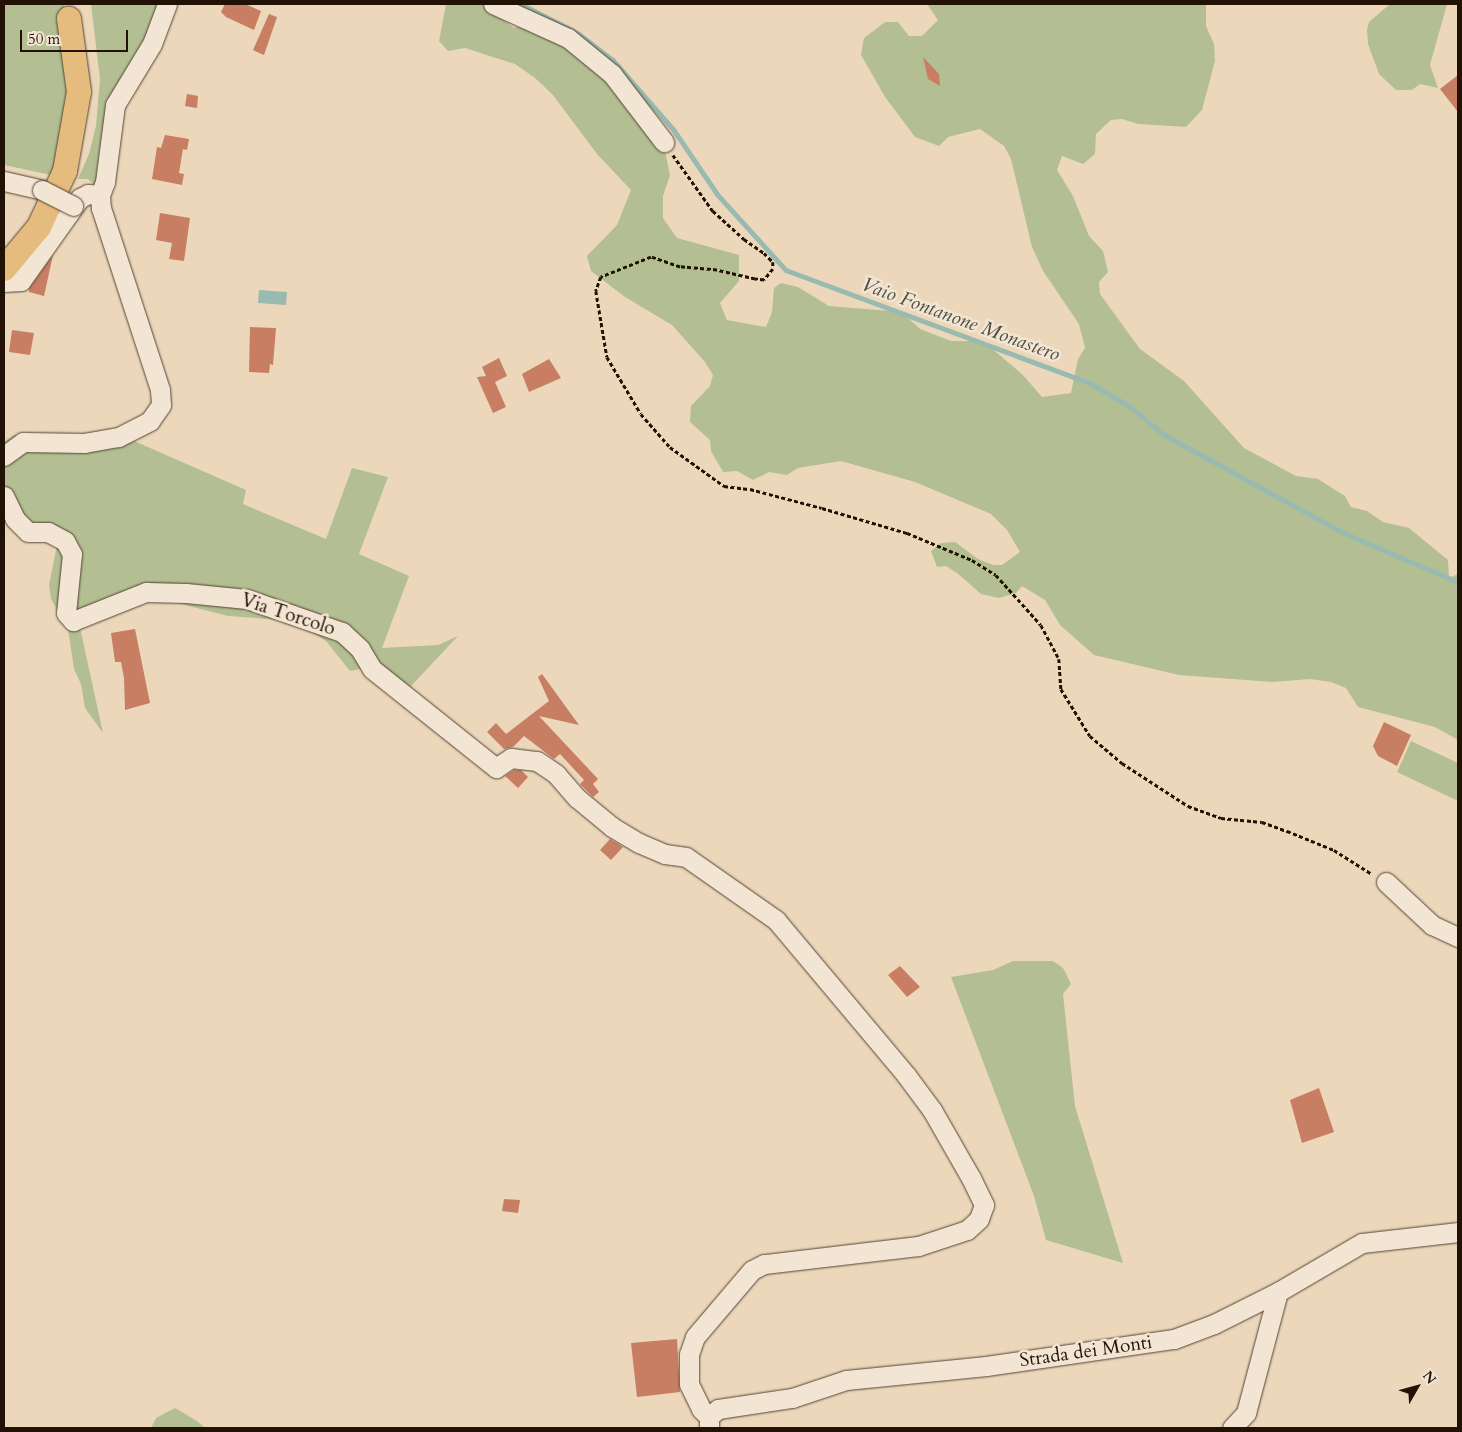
<!DOCTYPE html>
<style>
body{margin:0}
#map{position:relative;width:1462px;height:1432px;overflow:hidden;background:#ecd7bb;font-family:Cardo,serif}
div>[style]{position:absolute}
.green>*{inset:0;background:#b3bf93}
.water>*{inset:0;background:#99bab1}
.stream>*{height:4.5px;margin:-2.25px;padding:0 2.25px;transform-origin:2.25px;border-radius:2.25px;background:#99bab1}
.building>*{inset:0;background:#c77e62}
.path>*{height:2.5px;margin-top:-1.25px;transform-origin:0;background:repeating-linear-gradient(90deg,#221205 0 4px,transparent 0 6.5px)}
.roads{filter:drop-shadow(0 0 1px #544332) drop-shadow(0 0 1px #544332)}
.minor>*{height:19px;margin:-9.5px;padding:0 9.5px;transform-origin:9.5px;border-radius:9.5px;background:#f3e5d3}
.major>*{height:24px;margin:-12px;padding:0 12px;transform-origin:12px;border-radius:12px;background:#e6bc7e}
.bridges{filter:drop-shadow(0 0 1px #544332) drop-shadow(0 0 1px #544332)}
.minor-bridge>*{height:19px;margin:-9.5px;padding:0 9.5px;transform-origin:9.5px;border-radius:9.5px;background:#f3e5d3}
span{translate:-50% -50%;white-space:nowrap;text-align:center;line-height:1.15;-webkit-text-stroke:5px #f3e5d3;paint-order:stroke}
.street-label{font-size:19px;color:#221205}
.water-label{font-size:20px;color:#4c4d41;font-style:italic}
.frame{position:absolute;inset:0;border:5px solid #221205;pointer-events:none}
.north{position:absolute;left:1392px;top:1362px;width:50px;height:50px;-webkit-text-stroke:4px #f3e5d3;paint-order:stroke;rotate:52deg;font-size:14px;font-weight:700;line-height:20px;text-align:center;color:#221205}
.north::after{content:'';display:block;margin:auto;width:18px;height:22px;background:#221205;clip-path:polygon(50% 0,100% 100%,50% 72%,0 100%)}
.scale{position:absolute;left:20px;top:30px;width:108px;height:22px;box-sizing:border-box;border:2px solid #221205;border-top:0;padding-left:6px;font-size:15px;line-height:18px;white-space:nowrap;color:#221205;-webkit-text-stroke:4px #f3e5d3;paint-order:stroke}
</style>
<div id="map">
<div class="green">
<div style="clip-path:polygon(4px 4px,64px 4px,71px 122px,51px 175px,4px 165px)"></div>
<div style="clip-path:polygon(91px 4px,172px 4px,120px 98px,95px 185px,88px 179px,78px 179px,89px 154px,96px 126px,100px 79px)"></div>
<div style="clip-path:polygon(446px 4px,481px 4px,514px 28px,539px 21px,560px 31px,602px 78px,622px 93px,664px 146px,670px 175px,663px 196px,663px 218px,677px 238px,739px 255px,739px 281px,720px 303px,727px 320px,766px 327px,772px 312px,774px 288px,781px 283px,798px 287px,829px 306px,902px 312px,920px 329px,951px 341px,983px 341px,1023px 375px,1042px 397px,1071px 393px,1078px 359px,1085px 348px,1079px 324px,1043px 271px,1032px 247px,1011px 159px,1004px 146px,980px 129px,948px 137px,939px 146px,915px 137px,885px 97px,861px 55px,864px 38px,885px 22px,898px 22px,909px 36px,922px 36px,938px 20px,927px 4px,1206px 4px,1206px 26px,1214px 44px,1215px 61px,1202px 110px,1186px 127px,1138px 124px,1122px 119px,1111px 120px,1096px 134px,1095px 154px,1083px 164px,1062px 156px,1057px 170px,1073px 196px,1089px 236px,1103px 251px,1108px 272px,1099px 282px,1100px 294px,1140px 349px,1184px 381px,1244px 448px,1296px 476px,1318px 479px,1345px 496px,1351px 507px,1367px 511px,1383px 522px,1409px 528px,1448px 560px,1449px 578px,1458px 574px,1458px 740px,1435px 727px,1358px 707px,1346px 688px,1331px 682px,1310px 679px,1273px 682px,1179px 675px,1094px 655px,1060px 625px,1045px 600px,1022px 586px,1016px 593px,999px 598px,981px 594px,957px 573px,946px 566px,937px 567px,931px 551px,941px 543px,955px 542px,978px 559px,993px 565px,1002px 565px,1020px 552px,1007px 530px,991px 514px,915px 482px,841px 461px,798px 468px,787px 475px,769px 472px,753px 480px,737px 471px,723px 472px,711px 451px,710px 440px,690px 422px,691px 406px,710px 386px,713px 375px,705px 362px,672px 325px,625px 297px,591px 271px,587px 256px,617px 225px,631px 190px,597px 154px,553px 95px,535px 78px,515px 64px,465px 48px,448px 51px,439px 41px)"></div>
<div style="clip-path:polygon(1390px 4px,1447px 4px,1430px 65px,1438px 88px,1420px 84px,1412px 90px,1396px 90px,1379px 74px,1368px 44px,1367px 30px,1369px 22px)"></div>
<div style="clip-path:polygon(14px 435px,48px 438px,125px 437px,246px 490px,243px 504px,326px 539px,352px 468px,388px 477px,359px 554px,409px 576px,382px 648px,438px 645px,458px 636px,397px 701px,360px 669px,350px 671px,326px 641px,308px 630px,282px 620px,228px 616px,150px 596px,79px 623px,103px 733px,85px 708px,81px 684px,74px 669px,68px 629px,51px 599px,49px 585px,57px 545px,4px 514px,4px 442px)"></div>
<div style="clip-path:polygon(1411px 741px,1458px 763px,1458px 801px,1397px 772px)"></div>
<div style="clip-path:polygon(1013px 961px,1053px 961px,1063px 968px,1071px 984px,1063px 994px,1075px 1106px,1123px 1263px,1046px 1240px,1034px 1196px,951px 977px,993px 970px)"></div>
<div style="clip-path:polygon(175px 1408px,197px 1421px,205px 1428px,151px 1428px,156px 1418px)"></div>
</div>
<div class="water">
<div style="clip-path:polygon(259px 290px,287px 292px,286px 305px,258px 303px)"></div>
</div>
<div class="stream">
<div style="left:521px;top:4px;width:65px;rotate:27.3deg"></div>
<div style="left:579px;top:34px;width:43px;rotate:37.4deg"></div>
<div style="left:613px;top:60px;width:93px;rotate:48.9deg"></div>
<div style="left:674px;top:130px;width:78px;rotate:55.9deg"></div>
<div style="left:718px;top:195px;width:101px;rotate:47.8deg"></div>
<div style="left:786px;top:270px;width:324px;rotate:20.4deg"></div>
<div style="left:1090px;top:383px;width:44px;rotate:30.1deg"></div>
<div style="left:1128px;top:405px;width:45px;rotate:39.6deg"></div>
<div style="left:1163px;top:434px;width:204px;rotate:28.7deg"></div>
<div style="left:1342px;top:532px;width:126px;rotate:23.3deg"></div>
</div>
<div class="building">
<div style="clip-path:polygon(225px 4px,245px 4px,261px 11px,254px 30px,226px 17px,221px 12px)"></div>
<div style="clip-path:polygon(269px 14px,277px 17px,264px 55px,253px 50px)"></div>
<div style="clip-path:polygon(923px 57px,939px 74px,940px 86px,928px 79px)"></div>
<div style="clip-path:polygon(1458px 75px,1458px 112px,1440px 89px)"></div>
<div style="clip-path:polygon(187px 94px,198px 96px,197px 108px,185px 106px)"></div>
<div style="clip-path:polygon(165px 135px,189px 139px,187px 150px,183px 149px,179px 173px,184px 174px,182px 185px,152px 179px,157px 147px,161px 148px)"></div>
<div style="clip-path:polygon(160px 213px,190px 218px,184px 261px,169px 259px,172px 243px,156px 240px)"></div>
<div style="clip-path:polygon(53px 255px,44px 296px,29px 292px,29px 288px)"></div>
<div style="clip-path:polygon(250px 327px,276px 328px,273px 365px,270px 364px,269px 373px,249px 372px)"></div>
<div style="clip-path:polygon(12px 330px,34px 333px,30px 355px,9px 352px)"></div>
<div style="clip-path:polygon(499px 358px,507px 376px,495px 382px,506px 407px,493px 413px,477px 377px,486px 376px,482px 367px)"></div>
<div style="clip-path:polygon(549px 359px,561px 378px,529px 392px,522px 374px)"></div>
<div style="clip-path:polygon(135px 629px,150px 703px,125px 710px,124px 678px,121px 662px,115px 662px,111px 633px)"></div>
<div style="clip-path:polygon(542px 674px,579px 725px,539px 716px,598px 779px,593px 784px,599px 792px,593px 797px,580px 784px,584px 780px,560px 754px,554px 759px,524px 736px,513px 747px,504px 749px,487px 732px,496px 723px,506px 734px,549px 701px,538px 677px)"></div>
<div style="clip-path:polygon(1384px 722px,1411px 735px,1397px 766px,1378px 756px,1373px 746px)"></div>
<div style="clip-path:polygon(514px 770px,521px 770px,528px 777px,518px 788px,505px 776px)"></div>
<div style="clip-path:polygon(610px 839px,623px 847px,611px 860px,600px 850px)"></div>
<div style="clip-path:polygon(900px 966px,920px 987px,907px 997px,888px 975px)"></div>
<div style="clip-path:polygon(1319px 1088px,1334px 1132px,1302px 1143px,1290px 1100px)"></div>
<div style="clip-path:polygon(504px 1199px,520px 1200px,518px 1213px,502px 1211px)"></div>
<div style="clip-path:polygon(677px 1339px,680px 1392px,637px 1397px,631px 1343px)"></div>
</div>
<div class="path">
<div style="left:673px;top:155px;width:69px;rotate:54.5deg"></div>
<div style="left:713px;top:211px;width:42px;rotate:42.1deg"></div>
<div style="left:744px;top:239px;width:24px;rotate:35deg"></div>
<div style="left:764px;top:253px;width:13px;rotate:45deg"></div>
<div style="left:773px;top:262px;width:7px;rotate:90deg"></div>
<div style="left:773px;top:269px;width:14px;rotate:129deg"></div>
<div style="left:764px;top:280px;width:9px;rotate:-174deg"></div>
<div style="left:755px;top:279px;width:39px;rotate:-167deg"></div>
<div style="left:717px;top:270px;width:37px;rotate:-175deg"></div>
<div style="left:680px;top:267px;width:31px;rotate:-161deg"></div>
<div style="left:651px;top:257px;width:54px;rotate:158.2deg"></div>
<div style="left:601px;top:277px;width:15px;rotate:110deg"></div>
<div style="left:596px;top:291px;width:67px;rotate:80.5deg"></div>
<div style="left:607px;top:357px;width:66px;rotate:59.2deg"></div>
<div style="left:641px;top:414px;width:44px;rotate:48.7deg"></div>
<div style="left:670px;top:447px;width:67px;rotate:35.8deg"></div>
<div style="left:724px;top:486px;width:26px;rotate:7deg"></div>
<div style="left:750px;top:489px;width:74px;rotate:14.8deg"></div>
<div style="left:822px;top:508px;width:89px;rotate:16.4deg"></div>
<div style="left:907px;top:533px;width:70px;rotate:22.6deg"></div>
<div style="left:972px;top:560px;width:28px;rotate:32deg"></div>
<div style="left:996px;top:575px;width:67px;rotate:48deg"></div>
<div style="left:1041px;top:625px;width:38px;rotate:62deg"></div>
<div style="left:1059px;top:659px;width:30px;rotate:86deg"></div>
<div style="left:1061px;top:689px;width:55px;rotate:58.3deg"></div>
<div style="left:1090px;top:736px;width:42px;rotate:40.2deg"></div>
<div style="left:1122px;top:763px;width:79px;rotate:33.1deg"></div>
<div style="left:1188px;top:806px;width:35px;rotate:20deg"></div>
<div style="left:1221px;top:818px;width:41px;rotate:5.6deg"></div>
<div style="left:1262px;top:822px;width:27px;rotate:20deg"></div>
<div style="left:1287px;top:831px;width:51px;rotate:22deg"></div>
<div style="left:1334px;top:850px;width:45px;rotate:32.3deg"></div>
</div>
<div class="roads">
<div class="minor">
<div style="left:493px;top:4px;width:82px;rotate:24.4deg"></div>
<div style="left:568px;top:38px;width:57px;rotate:39.3deg"></div>
<div style="left:612px;top:74px;width:86px;rotate:52.6deg"></div>
<div style="left:4px;top:181px;width:39px;rotate:13deg"></div>
<div style="left:100px;top:195px;width:14px;rotate:-69deg"></div>
<div style="left:105px;top:182px;width:78px;rotate:-82.6deg"></div>
<div style="left:115px;top:105px;width:71px;rotate:-58.8deg"></div>
<div style="left:152px;top:44px;width:43px;rotate:-69.4deg"></div>
<div style="left:4px;top:282px;width:17px;rotate:-3deg"></div>
<div style="left:21px;top:281px;width:102px;rotate:-54.6deg"></div>
<div style="left:80px;top:198px;width:9px;rotate:-27deg"></div>
<div style="left:88px;top:194px;width:12px;rotate:5deg"></div>
<div style="left:100px;top:195px;width:13px;rotate:86deg"></div>
<div style="left:101px;top:208px;width:191px;rotate:72deg"></div>
<div style="left:160px;top:390px;width:15px;rotate:86deg"></div>
<div style="left:161px;top:405px;width:19px;rotate:125deg"></div>
<div style="left:150px;top:421px;width:36px;rotate:153deg"></div>
<div style="left:118px;top:437px;width:34px;rotate:170deg"></div>
<div style="left:85px;top:443px;width:62px;rotate:-179.1deg"></div>
<div style="left:23px;top:442px;width:24px;rotate:144deg"></div>
<div style="left:4px;top:496px;width:25px;rotate:64deg"></div>
<div style="left:15px;top:519px;width:18px;rotate:45deg"></div>
<div style="left:28px;top:532px;width:20px"></div>
<div style="left:48px;top:532px;width:19px;rotate:28deg"></div>
<div style="left:65px;top:541px;width:15px;rotate:62deg"></div>
<div style="left:72px;top:554px;width:59px;rotate:95.8deg"></div>
<div style="left:66px;top:613px;width:11px;rotate:49deg"></div>
<div style="left:73px;top:621px;width:79px;rotate:-21.7deg"></div>
<div style="left:146px;top:592px;width:40px;rotate:1.4deg"></div>
<div style="left:186px;top:593px;width:61px;rotate:5.6deg"></div>
<div style="left:247px;top:599px;width:101px;rotate:19.2deg"></div>
<div style="left:342px;top:632px;width:25px;rotate:43deg"></div>
<div style="left:360px;top:649px;width:23px;rotate:59deg"></div>
<div style="left:372px;top:669px;width:159px;rotate:38.6deg"></div>
<div style="left:496px;top:768px;width:18px;rotate:-34deg"></div>
<div style="left:511px;top:758px;width:26px;rotate:7deg"></div>
<div style="left:537px;top:761px;width:23px;rotate:34deg"></div>
<div style="left:556px;top:774px;width:32px;rotate:49deg"></div>
<div style="left:577px;top:798px;width:45px;rotate:39.6deg"></div>
<div style="left:612px;top:827px;width:31px;rotate:31deg"></div>
<div style="left:639px;top:843px;width:28px;rotate:23deg"></div>
<div style="left:665px;top:854px;width:21px;rotate:8deg"></div>
<div style="left:686px;top:857px;width:110px;rotate:35deg"></div>
<div style="left:776px;top:920px;width:202px;rotate:50deg"></div>
<div style="left:906px;top:1075px;width:44px;rotate:53.4deg"></div>
<div style="left:932px;top:1110px;width:78px;rotate:60.2deg"></div>
<div style="left:971px;top:1178px;width:30px;rotate:64deg"></div>
<div style="left:984px;top:1205px;width:15px;rotate:110deg"></div>
<div style="left:979px;top:1219px;width:16px;rotate:137deg"></div>
<div style="left:967px;top:1230px;width:52px;rotate:161.9deg"></div>
<div style="left:918px;top:1246px;width:155px;rotate:173.3deg"></div>
<div style="left:764px;top:1264px;width:13px;rotate:153deg"></div>
<div style="left:752px;top:1270px;width:88px;rotate:130.4deg"></div>
<div style="left:695px;top:1337px;width:18px;rotate:109deg"></div>
<div style="left:689px;top:1354px;width:30px;rotate:90deg"></div>
<div style="left:689px;top:1384px;width:28px;rotate:64deg"></div>
<div style="left:701px;top:1409px;width:11px;rotate:45deg"></div>
<div style="left:1386px;top:882px;width:63px;rotate:43.1deg"></div>
<div style="left:1432px;top:925px;width:29px;rotate:25deg"></div>
<div style="left:709px;top:1428px;width:11px;rotate:-90deg"></div>
<div style="left:709px;top:1417px;width:12px;rotate:-42deg"></div>
<div style="left:718px;top:1409px;width:75px;rotate:-8.5deg"></div>
<div style="left:792px;top:1398px;width:57px;rotate:-18.4deg"></div>
<div style="left:846px;top:1380px;width:141px;rotate:-5.7deg"></div>
<div style="left:986px;top:1366px;width:190px;rotate:-8.2deg"></div>
<div style="left:1174px;top:1339px;width:43px;rotate:-20.6deg"></div>
<div style="left:1214px;top:1324px;width:72px;rotate:-26.6deg"></div>
<div style="left:1278px;top:1292px;width:97px;rotate:-30.3deg"></div>
<div style="left:1362px;top:1243px;width:97px;rotate:-6.5deg"></div>
<div style="left:1232px;top:1428px;width:21px;rotate:-47deg"></div>
<div style="left:1246px;top:1413px;width:125px;rotate:-75.2deg"></div>
</div>
<div class="major">
<div style="left:4px;top:269px;width:55px;rotate:-50.2deg"></div>
<div style="left:39px;top:227px;width:62px;rotate:-65.1deg"></div>
<div style="left:65px;top:171px;width:80px;rotate:-80deg"></div>
<div style="left:79px;top:92px;width:74px;rotate:-97.8deg"></div>
</div>
</div>
<div class="bridges">
<div class="minor-bridge">
<div style="left:42px;top:190px;width:35px;rotate:27deg"></div>
</div>
</div>
<div class="street-label">
<span style="left:288px;top:615px;rotate:18deg">Via Torcolo</span>
<span style="left:1086px;top:1352px;rotate:-8deg">Strada dei Monti</span>
</div>
<div class="water-label">
<span style="left:961px;top:319px;rotate:20deg">Vaio Fontanone Monastero</span>
</div>
<div class="frame"></div>
<div class="north">N</div>
<div class="scale">50 m</div>
</div>
